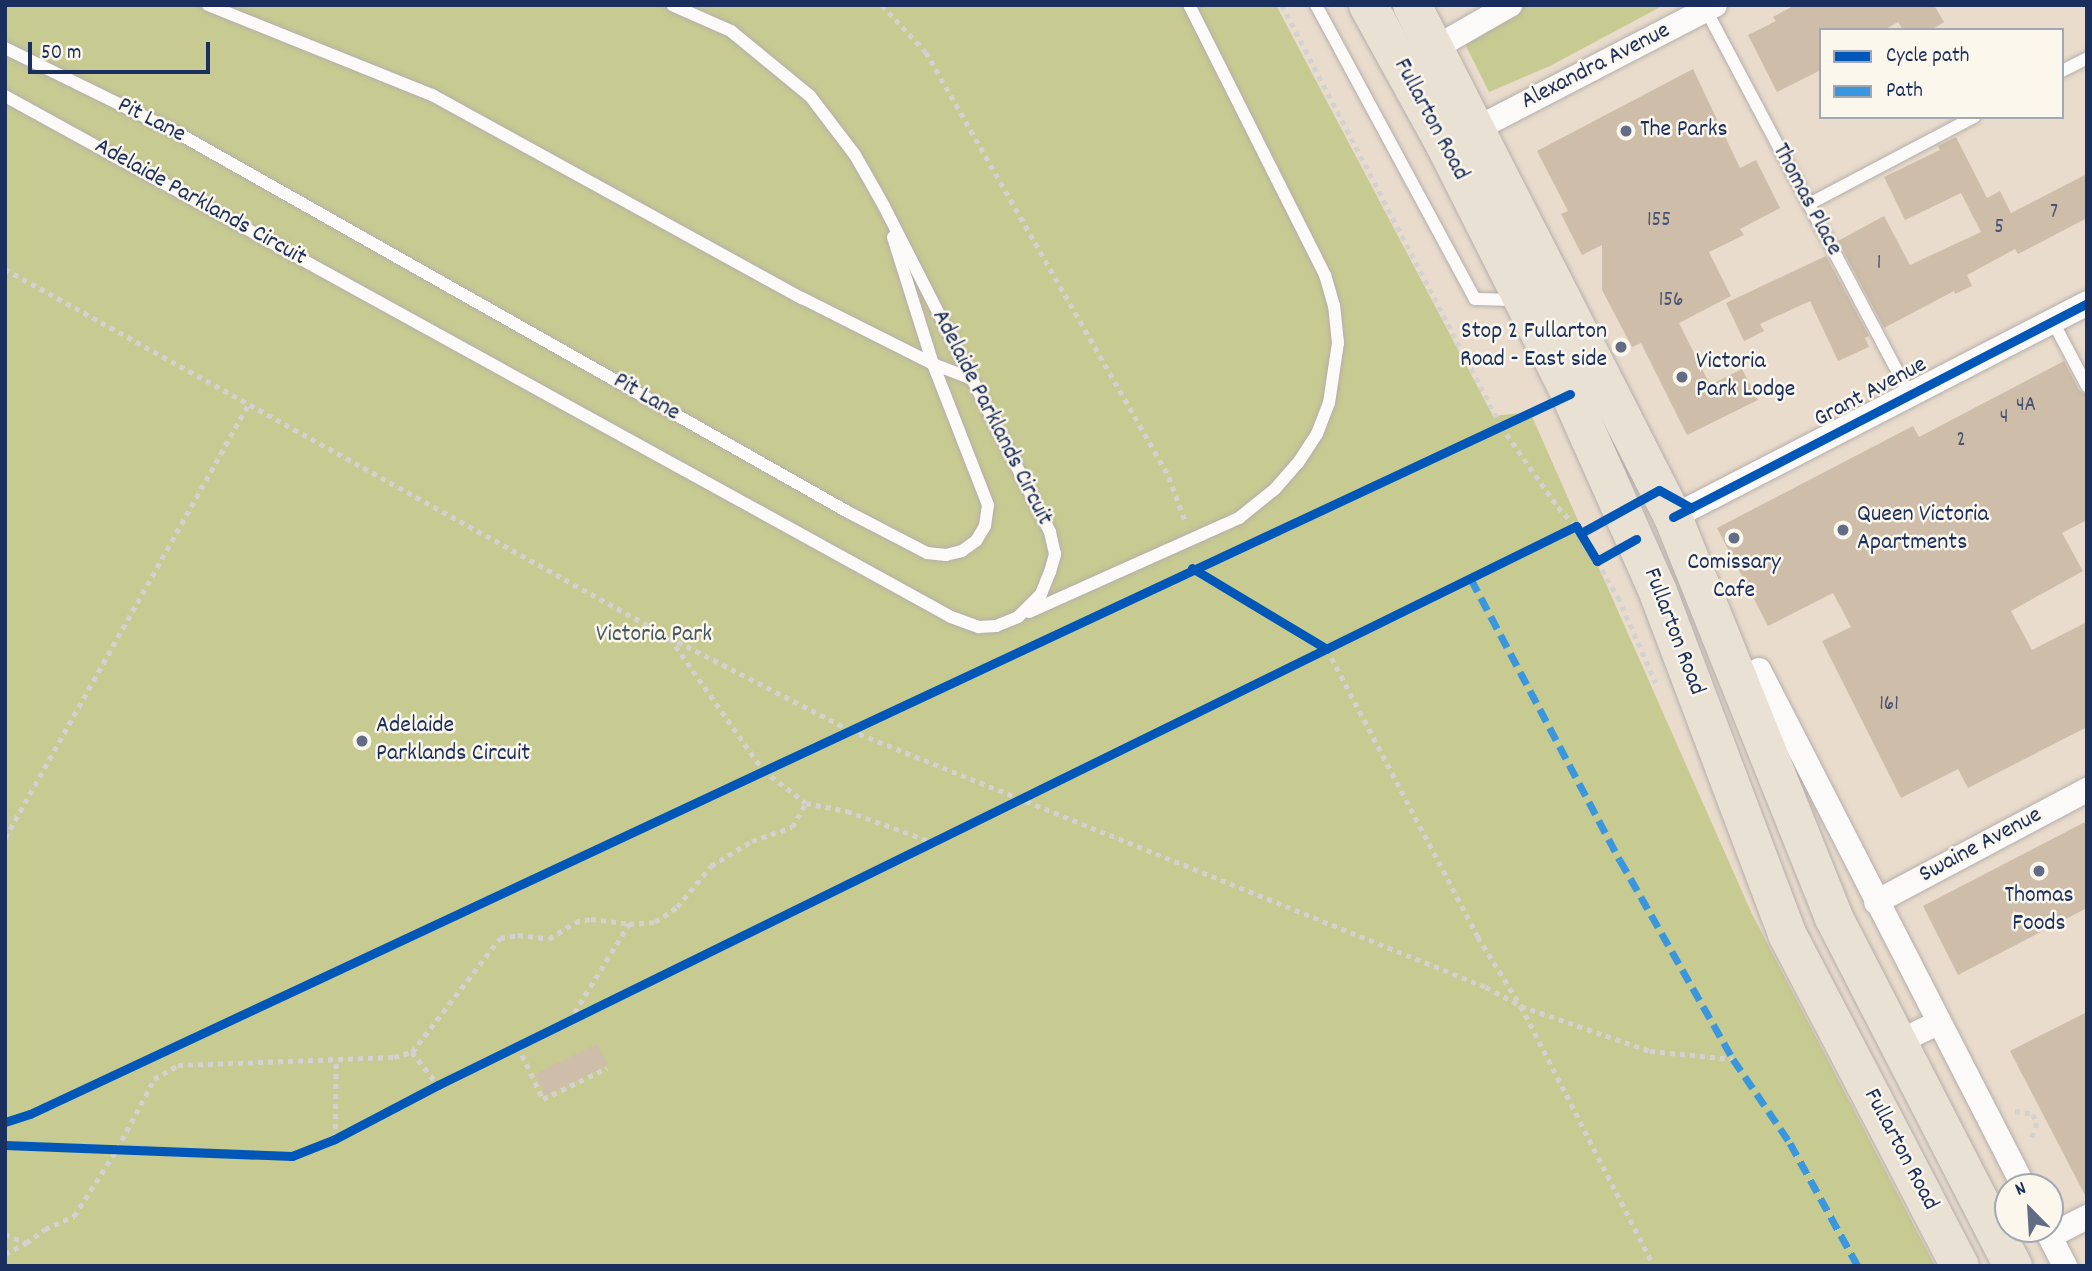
<!DOCTYPE html>
<style>
body{margin:0}
#map{position:relative;width:2092px;height:1271px;overflow:hidden;background:#e9dccd;font-family:Dekko,sans-serif}
div>[style]{position:absolute}
.green>*{inset:0;background:#c7ca91}
.building>*{inset:0;background:#cdbda9}
.path>*{height:4.5px;margin-top:-2.25px;transform-origin:0;background:repeating-linear-gradient(90deg,#d4d2d1 0 5px,transparent 0 10px)}
.roads{filter:drop-shadow(0 0 2px #b5aeaa) drop-shadow(0 0 2px #b5aeaa)}
.lane>*{height:12px;margin:-6px;padding:0 6px;transform-origin:6px;border-radius:6px;background:#fcfaf8}
.street>*{height:24px;margin:-12px;padding:0 12px;transform-origin:12px;border-radius:12px;background:#fcfaf8}
.highway>*{height:38px;margin:-19px;padding:0 19px;transform-origin:19px;border-radius:19px;background:#eae1d5}
.quiet>*{height:7px;margin-top:-3.5px;transform-origin:0;background:repeating-linear-gradient(90deg,#3a97de 0 14px,transparent 0 21px)}
.cycleway>*{height:9px;margin:-4.5px;padding:0 4.5px;transform-origin:4.5px;border-radius:4.5px;background:#0057b8}
.dots>*{width:19px;height:19px;translate:-50% -50%;box-sizing:border-box;border:4px solid #fbf7ec;border-radius:50%}
span{translate:-50% -50%;white-space:nowrap;text-align:center;line-height:1.15;-webkit-text-stroke:5px #fbf7ec;paint-order:stroke}
.number-label{font-size:21px;color:#485271}
.number-label span{-webkit-text-stroke-width:0}
.street-label{font-size:24px;color:#1b2f5e}
.poi-label{font-size:24px;color:#1b2f5e}
.left{translate:0 -50%;text-align:left}
.right{translate:-100% -50%;text-align:right}
.park-label{font-size:24px;color:#46595f}
.frame{position:absolute;inset:0;border:7px solid #1b2f5e;pointer-events:none}
.legend{position:absolute;left:1819px;top:28px;width:245px;height:91px;box-sizing:border-box;background:#fbf7ec;border:2px solid #a1a7b3;margin:0;padding:9px 12px;list-style:none;font-size:21px;color:#1b2f5e}
.legend li{display:flex;align-items:center;gap:14px;height:35px}
.legend b{width:35px;border:2px solid #a1a7b3}
.north{position:absolute;left:1994px;top:1173px;width:70px;height:70px;box-sizing:border-box;background:#fbf7ec;border:2px solid #a1a7b3;border-radius:50%;rotate:336deg;font-size:19px;font-weight:700;line-height:28px;text-align:center;color:#1b2f5e}
.north::after{content:'';display:block;margin:auto;width:24px;height:32px;background:#636c85;clip-path:polygon(50% 0,100% 100%,50% 72%,0 100%)}
.scale{position:absolute;left:28px;top:42px;width:182px;height:32px;box-sizing:border-box;border:4px solid #1b2f5e;border-top:0;padding-left:9px;font-size:21px;line-height:24px;white-space:nowrap;color:#1b2f5e;-webkit-text-stroke:5px #fbf7ec;paint-order:stroke}
</style>
<div id="map">
<div class="green">
<div style="clip-path:polygon(5px 5px,1276px 5px,1493px 416px,1530px 412px,1752px 914px,1935px 1266px,5px 1266px)"></div>
<div style="clip-path:polygon(1524px 5px,1664px 5px,1550px 66px,1489px 92px,1465px 44px,1485px 25px)"></div>
</div>
<div class="building">
<div style="clip-path:polygon(1795px 5px,1934px 5px,1944px 22px,1931px 30px,1903px 30px,1898px 22px,1884px 30px,1821px 30px,1821px 70px,1777px 92px,1748px 35px,1776px 21px,1773px 17px)"></div>
<div style="clip-path:polygon(1693px 69px,1740px 168px,1756px 160px,1780px 208px,1740px 229px,1744px 235px,1709px 252px,1731px 296px,1679px 323px,1710px 385px,1742px 369px,1758px 400px,1687px 435px,1641px 343px,1632px 347px,1602px 290px,1602px 245px,1582px 255px,1561px 214px,1568px 211px,1537px 151px)"></div>
<div style="clip-path:polygon(1956px 137px,1987px 198px,2000px 191px,2011px 213px,2087px 174px,2087px 218px,2018px 254px,2015px 249px,1967px 275px,1972px 286px,1955px 294px,1954px 291px,1884px 328px,1838px 241px,1884px 216px,1910px 265px,1981px 232px,1961px 193px,1905px 220px,1884px 177px,1940px 150px,1938px 146px)"></div>
<div style="clip-path:polygon(1826px 256px,1869px 336px,1865px 338px,1869px 347px,1838px 361px,1810px 301px,1760px 324px,1764px 331px,1744px 341px,1726px 303px)"></div>
<div style="clip-path:polygon(2064px 361px,2079px 390px,2087px 395px,2087px 520px,2062px 533px,2083px 571px,2011px 611px,2032px 650px,2087px 622px,2087px 727px,1968px 788px,1958px 769px,1901px 798px,1822px 641px,1851px 627px,1833px 593px,1768px 626px,1717px 528px,1913px 426px,1919px 437px)"></div>
<div style="clip-path:polygon(2087px 821px,2087px 908px,1958px 975px,1923px 906px)"></div>
<div style="clip-path:polygon(2087px 1012px,2087px 1199px,2010px 1051px)"></div>
<div style="clip-path:polygon(597px 1044px,608px 1065px,545px 1096px,535px 1074px)"></div>
</div>
<div class="path">
<div style="left:882px;top:5px;width:64px;rotate:46.9deg"></div>
<div style="left:926px;top:52px;width:490px;rotate:60.2deg"></div>
<div style="left:1169px;top:477px;width:49px;rotate:69.7deg"></div>
<div style="left:1282px;top:5px;width:475px;rotate:62.5deg"></div>
<div style="left:1501px;top:426px;width:99px;rotate:54.9deg"></div>
<div style="left:1558px;top:507px;width:26px;rotate:47deg"></div>
<div style="left:5px;top:269px;width:759px;rotate:29deg"></div>
<div style="left:669px;top:637px;width:203px;rotate:27.2deg"></div>
<div style="left:850px;top:730px;width:686px;rotate:22deg"></div>
<div style="left:1486px;top:987px;width:40px;rotate:28deg"></div>
<div style="left:1521px;top:1006px;width:137px;rotate:19.2deg"></div>
<div style="left:1650px;top:1051px;width:83px;rotate:5.5deg"></div>
<div style="left:1597px;top:561px;width:42px;rotate:59.7deg"></div>
<div style="left:1618px;top:597px;width:94px;rotate:66.2deg"></div>
<div style="left:670px;top:638px;width:161px;rotate:54.8deg"></div>
<div style="left:763px;top:770px;width:54px;rotate:37.5deg"></div>
<div style="left:1327px;top:649px;width:325px;rotate:62.3deg"></div>
<div style="left:1478px;top:937px;width:81px;rotate:58.1deg"></div>
<div style="left:1521px;top:1006px;width:292px;rotate:62.9deg"></div>
<div style="left:5px;top:838px;width:498px;rotate:-60.7deg"></div>
<div style="left:569px;top:1021px;width:114px;rotate:-58.3deg"></div>
<div style="left:518px;top:1046px;width:59px;rotate:64.7deg"></div>
<div style="left:543px;top:1099px;width:71px;rotate:-25.8deg"></div>
<div style="left:412px;top:1052px;width:42px;rotate:51.8deg"></div>
<div style="left:2015px;top:1111px;width:18px;rotate:9deg"></div>
<div style="left:2033px;top:1114px;width:10px;rotate:66deg"></div>
<div style="left:2037px;top:1123px;width:19px;rotate:108deg"></div>
<div style="left:335px;top:1139px;width:80px;rotate:-89.3deg"></div>
<div style="left:5px;top:1234px;width:23px;rotate:23deg"></div>
<div style="left:26px;top:1243px;width:24px;rotate:-36deg"></div>
<div style="left:45px;top:1229px;width:32px;rotate:-24deg"></div>
<div style="left:74px;top:1216px;width:80px;rotate:-57.3deg"></div>
<div style="left:117px;top:1149px;width:79px;rotate:-62.1deg"></div>
<div style="left:154px;top:1079px;width:28px;rotate:-30deg"></div>
<div style="left:178px;top:1065px;width:216px;rotate:-2.1deg"></div>
<div style="left:394px;top:1057px;width:19px;rotate:-16deg"></div>
<div style="left:412px;top:1052px;width:144px;rotate:-52.3deg"></div>
<div style="left:500px;top:938px;width:18px;rotate:-9deg"></div>
<div style="left:518px;top:935px;width:31px;rotate:7deg"></div>
<div style="left:549px;top:939px;width:31px;rotate:-33deg"></div>
<div style="left:575px;top:922px;width:16px;rotate:-11deg"></div>
<div style="left:591px;top:919px;width:38px;rotate:7deg"></div>
<div style="left:629px;top:924px;width:26px;rotate:-4deg"></div>
<div style="left:655px;top:922px;width:27px;rotate:-34deg"></div>
<div style="left:677px;top:907px;width:53px;rotate:-50.3deg"></div>
<div style="left:711px;top:866px;width:48px;rotate:-31.4deg"></div>
<div style="left:752px;top:841px;width:42px;rotate:-19.3deg"></div>
<div style="left:792px;top:827px;width:28px;rotate:-60deg"></div>
<div style="left:806px;top:803px;width:42px;rotate:11deg"></div>
<div style="left:847px;top:811px;width:90px;rotate:20deg"></div>
<div style="left:5px;top:1254px;width:24px;rotate:-28deg"></div>
</div>
<div class="roads">
<div class="lane">
<div style="left:208px;top:5px;width:241px;rotate:21.9deg"></div>
<div style="left:432px;top:95px;width:422px;rotate:28.8deg"></div>
<div style="left:802px;top:298px;width:147px;rotate:26.7deg"></div>
<div style="left:933px;top:364px;width:39px;rotate:21deg"></div>
<div style="left:1316px;top:5px;width:334px;rotate:61.6deg"></div>
<div style="left:1475px;top:299px;width:41px;rotate:1.4deg"></div>
<div style="left:1705px;top:8px;width:437px;rotate:62.1deg"></div>
<div style="left:5px;top:48px;width:188px;rotate:26.2deg"></div>
<div style="left:174px;top:131px;width:774px;rotate:29.48deg"></div>
<div style="left:848px;top:512px;width:89px;rotate:27.4deg"></div>
<div style="left:927px;top:553px;width:19px;rotate:6deg"></div>
<div style="left:946px;top:555px;width:16px;rotate:-14deg"></div>
<div style="left:962px;top:551px;width:17px;rotate:-36deg"></div>
<div style="left:976px;top:541px;width:17px;rotate:-59deg"></div>
<div style="left:985px;top:526px;width:21px;rotate:-82deg"></div>
<div style="left:988px;top:505px;width:151px;rotate:-111.3deg"></div>
<div style="left:933px;top:364px;width:133px;rotate:-107.5deg"></div>
<div style="left:2062px;top:71px;width:28px;rotate:-27deg"></div>
<div style="left:5px;top:96px;width:1080px;rotate:28.84deg"></div>
<div style="left:951px;top:617px;width:30px;rotate:20deg"></div>
<div style="left:979px;top:627px;width:17px;rotate:-3deg"></div>
<div style="left:996px;top:626px;width:24px;rotate:-22deg"></div>
<div style="left:1018px;top:617px;width:33px;rotate:-45deg"></div>
<div style="left:1041px;top:594px;width:24px;rotate:-68deg"></div>
<div style="left:1050px;top:572px;width:19px;rotate:-74deg"></div>
<div style="left:1055px;top:554px;width:23px;rotate:-103deg"></div>
<div style="left:1050px;top:532px;width:366px;rotate:-117deg"></div>
<div style="left:884px;top:206px;width:59px;rotate:-119.6deg"></div>
<div style="left:855px;top:155px;width:74px;rotate:-127.3deg"></div>
<div style="left:810px;top:96px;width:102px;rotate:-140.6deg"></div>
<div style="left:731px;top:31px;width:64px;rotate:-156.2deg"></div>
<div style="left:1809px;top:204px;width:187px;rotate:-27.8deg"></div>
<div style="left:2052px;top:320px;width:75px;rotate:62.1deg"></div>
<div style="left:1029px;top:612px;width:230px;rotate:-24.1deg"></div>
<div style="left:1239px;top:518px;width:46px;rotate:-38.9deg"></div>
<div style="left:1275px;top:489px;width:35px;rotate:-49deg"></div>
<div style="left:1298px;top:463px;width:35px;rotate:-57deg"></div>
<div style="left:1317px;top:434px;width:33px;rotate:-69deg"></div>
<div style="left:1329px;top:403px;width:61px;rotate:-81.5deg"></div>
<div style="left:1338px;top:343px;width:37px;rotate:-96deg"></div>
<div style="left:1334px;top:306px;width:32px;rotate:-106deg"></div>
<div style="left:1325px;top:275px;width:302px;rotate:-116.7deg"></div>
</div>
<div class="street">
<div style="left:1433px;top:49px;width:89px;rotate:-29.7deg"></div>
<div style="left:1476px;top:129px;width:269px;rotate:-27.4deg"></div>
<div style="left:1673px;top:517px;width:466px;rotate:-27.3deg"></div>
<div style="left:1759px;top:670px;width:581px;rotate:62.86deg"></div>
<div style="left:1876px;top:902px;width:239px;rotate:-28deg"></div>
<div style="left:1898px;top:1042px;width:44px;rotate:-25.4deg"></div>
<div style="left:2046px;top:1229px;width:42px;rotate:62.8deg"></div>
<div style="left:2050px;top:1236px;width:42px;rotate:-27.2deg"></div>
</div>
<div class="highway">
<div style="left:1368px;top:5px;width:158px;rotate:61.2deg"></div>
<div style="left:1444px;top:143px;width:281px;rotate:63.3deg"></div>
<div style="left:1570px;top:394px;width:217px;rotate:66deg"></div>
<div style="left:1658px;top:592px;width:366px;rotate:69.3deg"></div>
<div style="left:1787px;top:934px;width:374px;rotate:62.5deg"></div>
<div style="left:1412px;top:5px;width:575px;rotate:62.99deg"></div>
<div style="left:1673px;top:517px;width:430px;rotate:68.1deg"></div>
<div style="left:1833px;top:916px;width:394px;rotate:62.8deg"></div>
</div>
</div>
<div class="quiet">
<div style="left:1471px;top:579px;width:318px;rotate:62.1deg"></div>
<div style="left:1620px;top:860px;width:229px;rotate:60.4deg"></div>
<div style="left:1733px;top:1059px;width:102px;rotate:55.8deg"></div>
<div style="left:1790px;top:1143px;width:141px;rotate:61.1deg"></div>
</div>
<div class="cycleway">
<div style="left:1673px;top:517px;width:466px;rotate:-27.3deg"></div>
<div style="left:1581px;top:533px;width:89px;rotate:-28.9deg"></div>
<div style="left:1659px;top:490px;width:37px;rotate:29deg"></div>
<div style="left:1192px;top:568px;width:157px;rotate:31deg"></div>
<div style="left:5px;top:1122px;width:26px;rotate:-18deg"></div>
<div style="left:30px;top:1114px;width:1700px;rotate:-25.06deg"></div>
<div style="left:5px;top:1145px;width:287px;rotate:2.2deg"></div>
<div style="left:292px;top:1156px;width:46px;rotate:-21.6deg"></div>
<div style="left:335px;top:1139px;width:116px;rotate:-27.7deg"></div>
<div style="left:438px;top:1085px;width:1268px;rotate:-26.16deg"></div>
<div style="left:1576px;top:526px;width:41px;rotate:59deg"></div>
<div style="left:1597px;top:561px;width:45px;rotate:-29.4deg"></div>
</div>
<div class="dots">
<div style="left:1626px;top:131px;background:#636c85"></div>
<div style="left:1621px;top:347px;background:#636c85"></div>
<div style="left:1682px;top:377px;background:#636c85"></div>
<div style="left:1843px;top:530px;background:#636c85"></div>
<div style="left:1734px;top:538px;background:#636c85"></div>
<div style="left:362px;top:741px;background:#636c85"></div>
<div style="left:2039px;top:871px;background:#636c85"></div>
</div>
<div class="number-label">
<span style="left:2054px;top:213px">7</span>
<span style="left:1659px;top:221px">155</span>
<span style="left:1999px;top:228px">5</span>
<span style="left:1879px;top:264px">1</span>
<span style="left:1671px;top:301px">156</span>
<span style="left:2026px;top:406px">4A</span>
<span style="left:2004px;top:418px">4</span>
<span style="left:1961px;top:441px">2</span>
<span style="left:1889px;top:705px">161</span>
</div>
<div class="street-label">
<span style="left:1596px;top:67px;rotate:-27deg">Alexandra Avenue</span>
<span style="left:1430px;top:120px;rotate:62deg">Fullarton Road</span>
<span style="left:151px;top:121px;rotate:27deg">Pit Lane</span>
<span style="left:1806px;top:200px;rotate:62deg">Thomas Place</span>
<span style="left:200px;top:203px;rotate:29deg">Adelaide Parklands Circuit</span>
<span style="left:1871px;top:393px;rotate:-28deg">Grant Avenue</span>
<span style="left:646px;top:398px;rotate:30deg">Pit Lane</span>
<span style="left:991px;top:418px;rotate:63deg">Adelaide Parklands Circuit</span>
<span style="left:1673px;top:632px;rotate:69deg">Fullarton Road</span>
<span style="left:1981px;top:846px;rotate:-28deg">Swaine Avenue</span>
<span style="left:1900px;top:1150px;rotate:62deg">Fullarton Road</span>
</div>
<div class="poi-label">
<span class="left" style="left:1640px;top:131px">The Parks</span>
<span class="right" style="left:1607px;top:347px">Stop 2 Fullarton<br>Road - East side</span>
<span class="left" style="left:1696px;top:377px">Victoria<br>Park Lodge</span>
<span class="left" style="left:1857px;top:530px">Queen Victoria<br>Apartments</span>
<span style="left:1734px;top:578px">Comissary<br>Cafe</span>
<span class="left" style="left:376px;top:741px">Adelaide<br>Parklands Circuit</span>
<span style="left:2039px;top:911px">Thomas<br>Foods</span>
</div>
<div class="park-label">
<span style="left:654px;top:636px">Victoria Park</span>
</div>
<div class="frame"></div>
<ul class="legend">
<li><b style="height:9px;background:#0057b8"></b>Cycle path</li>
<li><b style="height:9px;background:#3a97de"></b>Path</li>
</ul>
<div class="north">N</div>
<div class="scale">50 m</div>
</div>
